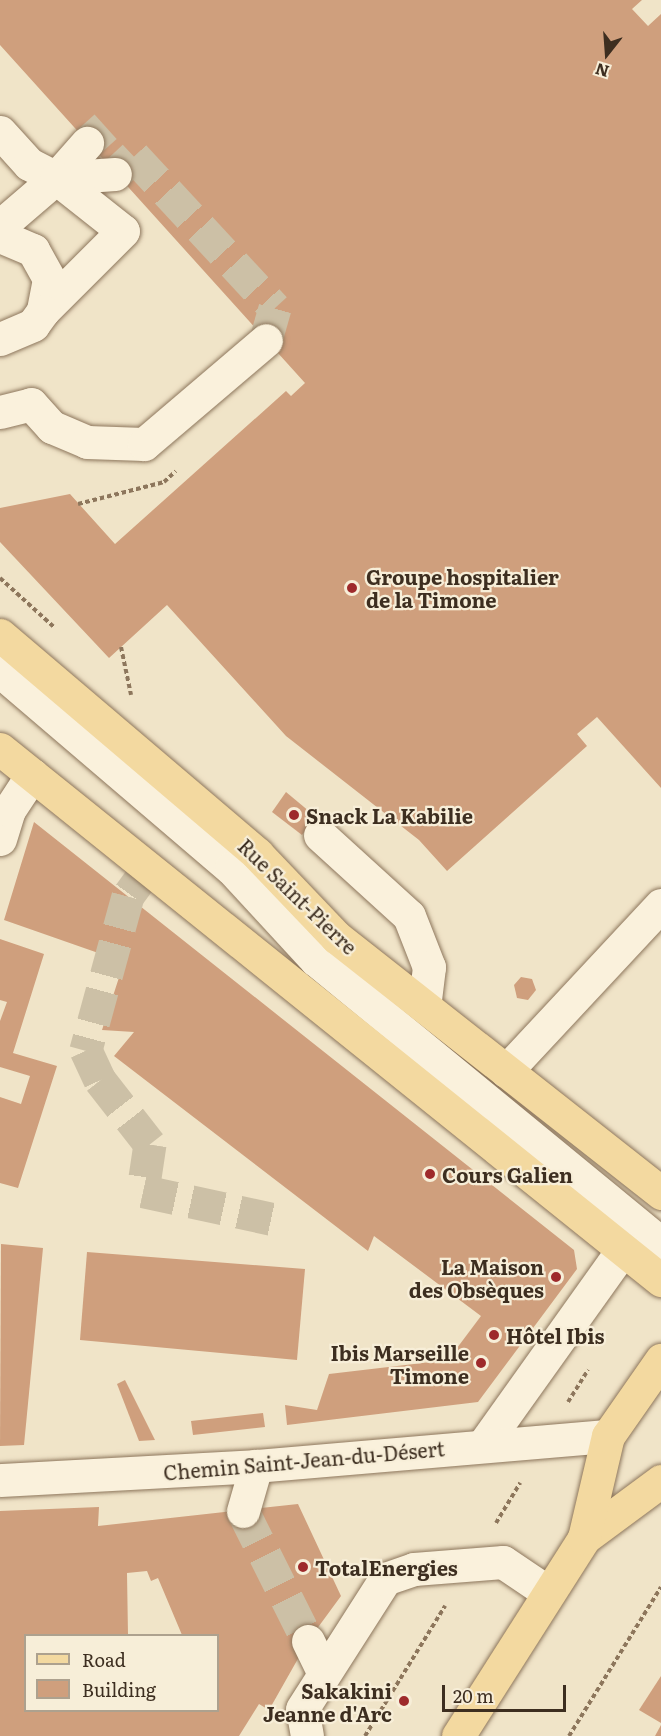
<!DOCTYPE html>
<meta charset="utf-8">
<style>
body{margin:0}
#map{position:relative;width:661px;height:1736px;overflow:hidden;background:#f0e4c8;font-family:Literata,serif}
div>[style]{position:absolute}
.building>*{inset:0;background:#cf9f7d}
.minor-tunnel>*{height:33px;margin-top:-16.5px;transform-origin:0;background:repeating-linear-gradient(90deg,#ccc0a6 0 33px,transparent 0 49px)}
.path>*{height:4px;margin-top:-2px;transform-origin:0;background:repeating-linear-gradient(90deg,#8d765c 0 4.5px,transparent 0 7.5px)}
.roads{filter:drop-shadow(0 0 2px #8d765c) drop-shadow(0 0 2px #8d765c)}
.minor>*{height:33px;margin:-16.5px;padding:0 16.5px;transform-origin:16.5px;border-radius:16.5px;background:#faf1dc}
.major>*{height:33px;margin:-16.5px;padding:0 16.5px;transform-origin:16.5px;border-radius:16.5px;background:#f3d9a0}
.dots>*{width:16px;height:16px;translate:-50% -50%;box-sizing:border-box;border:3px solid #f7eed8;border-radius:50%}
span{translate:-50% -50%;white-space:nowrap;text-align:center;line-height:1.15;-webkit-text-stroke:4.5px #f7eed8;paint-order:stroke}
.poi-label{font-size:20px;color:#3d2e20;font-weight:700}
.left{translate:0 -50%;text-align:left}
.right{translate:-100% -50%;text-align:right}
.street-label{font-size:20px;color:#3d2e20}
.legend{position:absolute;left:24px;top:1634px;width:195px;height:78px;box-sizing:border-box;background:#f7eed8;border:2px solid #ada18e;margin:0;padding:8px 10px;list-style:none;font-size:18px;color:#3d2e20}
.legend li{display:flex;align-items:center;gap:12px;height:30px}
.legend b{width:30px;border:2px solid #ada18e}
.north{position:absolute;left:577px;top:24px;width:60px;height:60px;-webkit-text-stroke:4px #f7eed8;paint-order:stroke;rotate:197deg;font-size:16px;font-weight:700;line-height:24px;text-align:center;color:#3d2e20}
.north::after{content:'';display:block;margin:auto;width:21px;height:27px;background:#3d2e20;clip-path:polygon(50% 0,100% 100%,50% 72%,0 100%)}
.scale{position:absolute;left:442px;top:1685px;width:124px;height:27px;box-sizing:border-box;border:3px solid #3d2e20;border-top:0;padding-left:8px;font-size:18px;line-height:21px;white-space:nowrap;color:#3d2e20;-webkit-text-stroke:4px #f7eed8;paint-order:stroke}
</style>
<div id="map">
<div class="building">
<div style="clip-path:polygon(0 0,642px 0,632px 9px,648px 26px,661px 14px,661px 788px,597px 717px,577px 734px,587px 746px,447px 871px,419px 840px,286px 736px,167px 605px,109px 658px,0 542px,0 508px,70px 494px,115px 544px,286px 391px,291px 396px,305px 383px,0 45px)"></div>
<div style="clip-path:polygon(286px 792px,316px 817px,302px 835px,272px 812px)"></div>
<div style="clip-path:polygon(34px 822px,574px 1250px,577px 1269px,478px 1402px,287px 1425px,285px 1405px,317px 1410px,329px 1374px,448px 1360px,481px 1316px,374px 1236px,368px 1251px,114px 1056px,134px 1032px,102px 1030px,124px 962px,4px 920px)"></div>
<div style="clip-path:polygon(0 939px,44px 954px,13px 1053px,57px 1066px,18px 1188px,0 1183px,0 1097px,21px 1104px,30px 1076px,0 1067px,0 1021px,7px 1002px,0 1000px)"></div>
<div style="clip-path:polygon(521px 977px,532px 979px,536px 990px,528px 1000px,517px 998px,514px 985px)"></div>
<div style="clip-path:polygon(1px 1244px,43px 1248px,24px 1445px,0 1446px)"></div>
<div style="clip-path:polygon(87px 1252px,305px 1269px,297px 1360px,80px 1340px)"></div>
<div style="clip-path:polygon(125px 1380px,155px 1440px,139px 1441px,117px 1384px)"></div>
<div style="clip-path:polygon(263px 1413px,265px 1427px,193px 1435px,191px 1421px)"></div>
<div style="clip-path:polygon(evenodd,298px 1504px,341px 1596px,308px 1641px,269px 1710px,259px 1704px,239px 1736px,0 1736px,0 1511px,99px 1507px,98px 1526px,298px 1504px,147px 1571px,151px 1581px,158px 1578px,182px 1635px,218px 1635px,218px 1710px,26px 1710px,26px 1635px,128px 1635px,127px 1573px,147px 1571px)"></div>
<div style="clip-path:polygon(661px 1676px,661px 1723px,639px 1710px)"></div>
<div style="clip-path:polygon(661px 1725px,661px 1736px,655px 1736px)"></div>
</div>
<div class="minor-tunnel">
<div style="left:87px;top:143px;width:25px;rotate:-42deg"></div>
<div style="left:115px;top:174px;width:26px;rotate:-43deg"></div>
<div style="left:134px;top:156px;width:207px;rotate:47.2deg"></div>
<div style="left:275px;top:308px;width:33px;rotate:106deg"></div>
<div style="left:149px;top:867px;width:36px;rotate:126deg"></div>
<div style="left:128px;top:896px;width:160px;rotate:105.3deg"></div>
<div style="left:86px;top:1050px;width:33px;rotate:65deg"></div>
<div style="left:100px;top:1080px;width:81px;rotate:52deg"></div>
<div style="left:150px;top:1144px;width:48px;rotate:98.5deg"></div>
<div style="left:143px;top:1191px;width:146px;rotate:12.2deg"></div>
<div style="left:243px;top:1511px;width:145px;rotate:63.4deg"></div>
</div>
<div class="path">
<div style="left:78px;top:504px;width:89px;rotate:-14.3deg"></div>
<div style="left:164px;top:482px;width:16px;rotate:-43deg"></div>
<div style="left:0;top:578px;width:74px;rotate:42.3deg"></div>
<div style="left:121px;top:647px;width:49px;rotate:78.2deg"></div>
<div style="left:568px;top:1402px;width:38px;rotate:-58deg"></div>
<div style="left:496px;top:1523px;width:47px;rotate:-59deg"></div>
<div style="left:365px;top:1736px;width:153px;rotate:-58.4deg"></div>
<div style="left:569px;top:1736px;width:175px;rotate:-58.3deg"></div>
</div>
<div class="roads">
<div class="minor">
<div style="left:0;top:132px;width:43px;rotate:47.8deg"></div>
<div style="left:29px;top:164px;width:30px;rotate:27deg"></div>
<div style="left:56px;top:178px;width:59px;rotate:-3.9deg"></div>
<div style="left:56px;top:178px;width:47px;rotate:-48.5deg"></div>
<div style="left:0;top:226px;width:74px;rotate:-40.6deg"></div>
<div style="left:56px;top:178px;width:85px;rotate:38.3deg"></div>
<div style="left:123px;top:231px;width:113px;rotate:135deg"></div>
<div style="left:0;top:236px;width:36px;rotate:23deg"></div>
<div style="left:33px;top:250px;width:33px;rotate:61deg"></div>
<div style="left:49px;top:279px;width:33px;rotate:101deg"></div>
<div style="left:43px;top:311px;width:17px;rotate:126deg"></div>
<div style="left:33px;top:325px;width:36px;rotate:157deg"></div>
<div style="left:0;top:412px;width:32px;rotate:-14deg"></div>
<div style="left:31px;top:404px;width:31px;rotate:48deg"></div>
<div style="left:52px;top:427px;width:38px;rotate:23deg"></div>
<div style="left:87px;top:442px;width:57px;rotate:2deg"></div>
<div style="left:144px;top:444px;width:160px;rotate:-40.4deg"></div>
<div style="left:0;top:671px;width:304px;rotate:40.5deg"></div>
<div style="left:231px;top:868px;width:125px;rotate:47.3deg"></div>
<div style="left:316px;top:960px;width:436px;rotate:39.4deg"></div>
<div style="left:653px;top:1237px;width:16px;rotate:60deg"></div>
<div style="left:320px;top:835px;width:120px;rotate:42.3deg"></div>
<div style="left:409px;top:916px;width:55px;rotate:68.6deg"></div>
<div style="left:429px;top:967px;width:39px;rotate:97deg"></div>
<div style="left:0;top:839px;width:30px;rotate:-73deg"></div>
<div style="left:9px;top:810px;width:42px;rotate:-56.7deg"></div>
<div style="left:506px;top:1071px;width:227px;rotate:-47deg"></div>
<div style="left:484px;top:1444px;width:241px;rotate:-54.5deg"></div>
<div style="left:0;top:1480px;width:256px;rotate:-3.1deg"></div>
<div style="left:256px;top:1466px;width:353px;rotate:-4.9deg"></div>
<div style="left:243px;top:1511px;width:47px;rotate:-73.9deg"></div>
<div style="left:308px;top:1641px;width:32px;rotate:64deg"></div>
<div style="left:307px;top:1736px;width:27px;rotate:-100deg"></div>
<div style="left:302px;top:1709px;width:154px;rotate:-57.4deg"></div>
<div style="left:385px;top:1579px;width:31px;rotate:-19deg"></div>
<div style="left:414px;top:1569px;width:89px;rotate:-4.5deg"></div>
<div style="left:503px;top:1562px;width:55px;rotate:34deg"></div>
</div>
<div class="major">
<div style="left:0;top:635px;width:338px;rotate:40.4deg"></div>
<div style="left:257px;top:854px;width:115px;rotate:46.4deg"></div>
<div style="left:336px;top:937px;width:414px;rotate:38.2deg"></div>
<div style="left:0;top:749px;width:848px;rotate:38.78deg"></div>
<div style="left:584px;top:1538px;width:96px;rotate:-36.5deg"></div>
<div style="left:458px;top:1736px;width:235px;rotate:-57.5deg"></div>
<div style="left:584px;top:1538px;width:105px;rotate:-76.8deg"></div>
<div style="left:608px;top:1436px;width:93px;rotate:-55.1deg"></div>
</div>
</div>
<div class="dots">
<div style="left:352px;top:588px;background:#9e2a2b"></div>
<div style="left:294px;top:815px;background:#9e2a2b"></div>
<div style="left:430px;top:1174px;background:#9e2a2b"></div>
<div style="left:556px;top:1277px;background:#9e2a2b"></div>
<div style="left:494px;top:1335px;background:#9e2a2b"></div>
<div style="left:481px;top:1363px;background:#9e2a2b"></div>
<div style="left:303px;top:1567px;background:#9e2a2b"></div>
<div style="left:404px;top:1701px;background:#9e2a2b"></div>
</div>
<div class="poi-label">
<span class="left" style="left:366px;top:588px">Groupe hospitalier<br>de la Timone</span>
<span class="left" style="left:306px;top:815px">Snack La Kabilie</span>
<span class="left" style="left:442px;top:1174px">Cours Galien</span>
<span class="right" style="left:544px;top:1278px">La Maison<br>des Obsèques</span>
<span class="left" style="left:506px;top:1335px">Hôtel Ibis</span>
<span class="right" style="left:469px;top:1364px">Ibis Marseille<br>Timone</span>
<span class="left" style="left:315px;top:1567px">TotalEnergies</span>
<span class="right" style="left:392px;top:1702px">Sakakini<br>Jeanne d'Arc</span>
</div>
<div class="street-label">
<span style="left:298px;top:896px;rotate:44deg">Rue Saint-Pierre</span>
<span style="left:304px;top:1460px;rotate:-5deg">Chemin Saint-Jean-du-Désert</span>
</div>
<ul class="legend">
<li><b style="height:8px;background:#f3d9a0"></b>Road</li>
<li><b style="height:16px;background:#cf9f7d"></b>Building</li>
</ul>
<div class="north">N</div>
<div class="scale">20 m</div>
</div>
